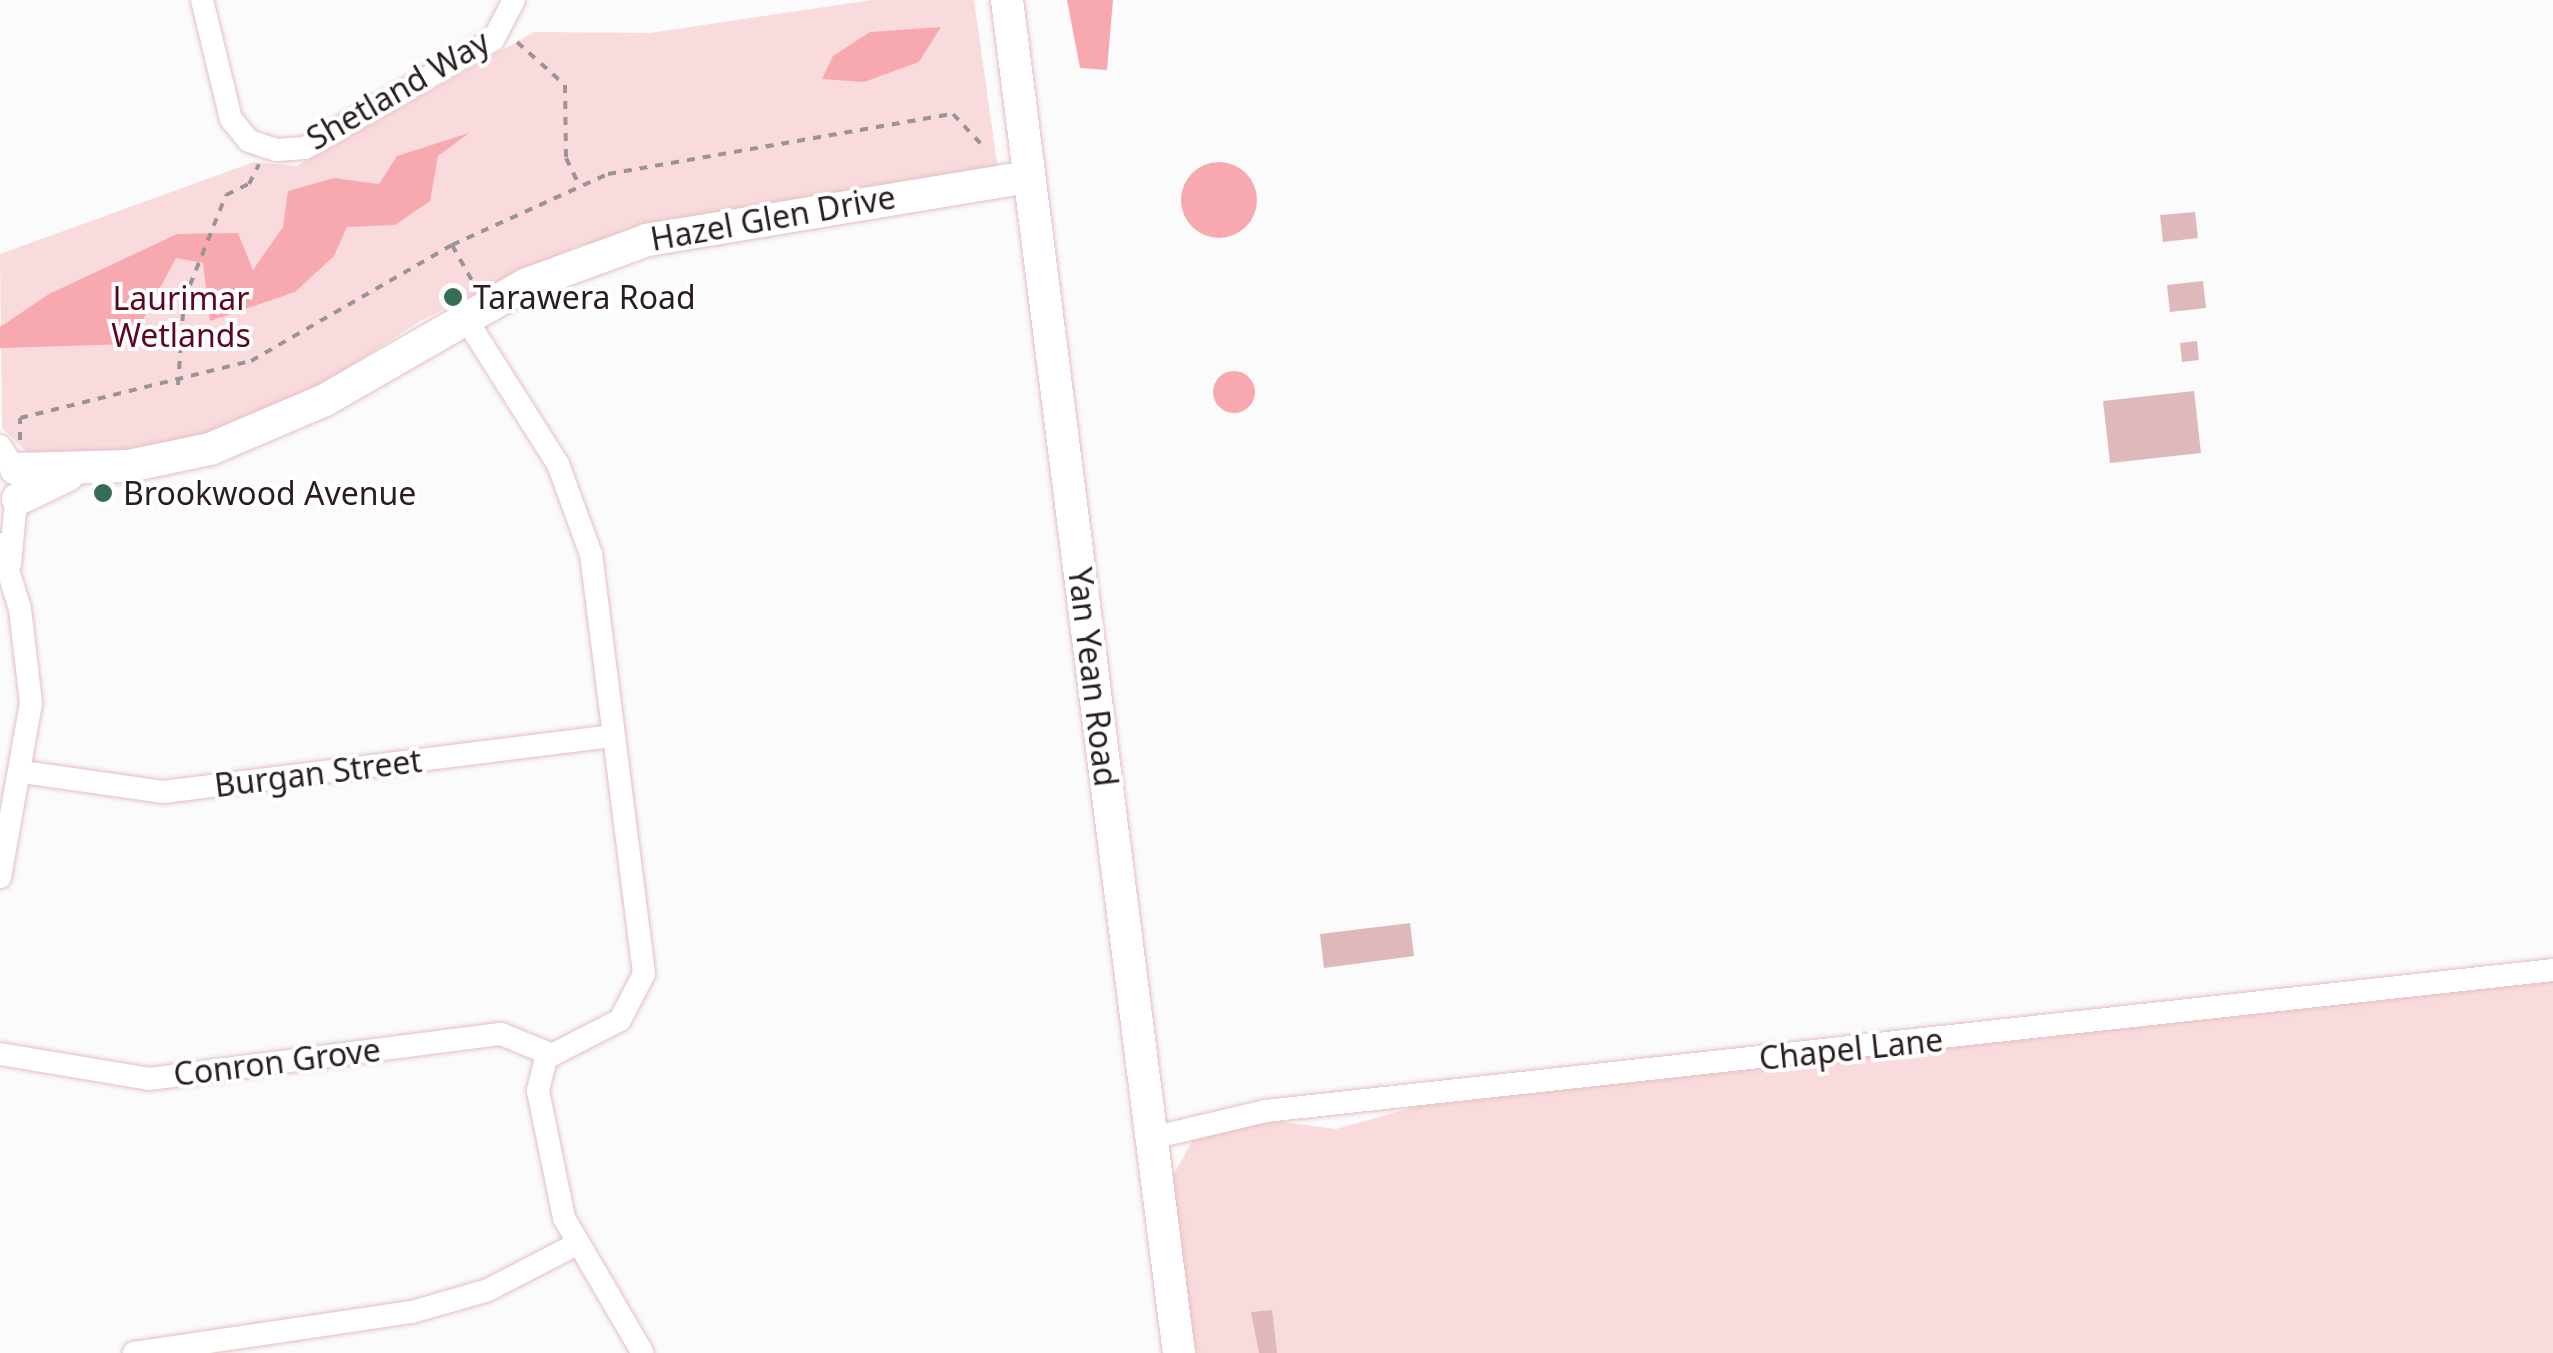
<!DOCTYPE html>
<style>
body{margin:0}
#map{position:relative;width:2553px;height:1353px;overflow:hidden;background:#fafbfa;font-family:"Noto Sans",sans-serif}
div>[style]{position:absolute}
.green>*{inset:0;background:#f9dbdd}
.water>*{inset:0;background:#f8a9b0}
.round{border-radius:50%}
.building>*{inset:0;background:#deb8bb}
.path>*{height:4px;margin-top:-2px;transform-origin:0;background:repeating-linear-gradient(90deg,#9a9494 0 8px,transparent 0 16px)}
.roads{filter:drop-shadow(0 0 2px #e5bfc2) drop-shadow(0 0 2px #e5bfc2)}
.street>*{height:22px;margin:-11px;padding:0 11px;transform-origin:11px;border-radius:11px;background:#fff}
.secondary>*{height:32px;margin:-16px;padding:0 16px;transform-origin:16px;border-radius:16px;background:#fff}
.dots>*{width:28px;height:28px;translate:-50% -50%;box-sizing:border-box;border:5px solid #fff;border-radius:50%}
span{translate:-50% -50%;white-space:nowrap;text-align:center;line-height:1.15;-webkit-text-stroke:8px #fff;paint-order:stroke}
.street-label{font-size:32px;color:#2b1d1f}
.poi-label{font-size:32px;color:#2b1d1f}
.left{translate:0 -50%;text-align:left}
.park-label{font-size:32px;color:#5e061f}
</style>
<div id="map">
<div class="green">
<div style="clip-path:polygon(872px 0,974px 0,998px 170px,577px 246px,420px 321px,324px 384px,162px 453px,28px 453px,2px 428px,0 254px,254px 162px,297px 166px,534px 32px,650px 33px)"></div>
<div style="clip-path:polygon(2553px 980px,2553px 1353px,1196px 1353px,1171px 1179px,1193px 1140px,1269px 1120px,1336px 1129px,1422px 1105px)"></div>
</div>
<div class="water">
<div style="clip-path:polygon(1067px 0,1113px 0,1107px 70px,1080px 68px)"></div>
<div style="clip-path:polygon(941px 27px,919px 62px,864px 82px,822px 79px,833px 56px,870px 32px)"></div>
<div style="clip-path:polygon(469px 133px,438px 156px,430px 201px,395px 225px,347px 227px,334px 256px,295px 292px,210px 321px,203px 263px,176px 258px,130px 344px,0 348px,0 327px,49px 294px,177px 234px,238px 233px,253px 270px,283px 227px,288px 191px,334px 178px,379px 184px,397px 156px)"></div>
<div class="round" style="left:1181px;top:162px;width:76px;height:76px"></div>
<div class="round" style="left:1213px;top:371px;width:42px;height:42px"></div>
</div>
<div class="building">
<div style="clip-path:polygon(2195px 212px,2198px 238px,2163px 242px,2160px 215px)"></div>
<div style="clip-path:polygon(2203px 281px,2206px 308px,2170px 312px,2167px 285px)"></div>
<div style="clip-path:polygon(2197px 341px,2199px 360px,2182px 362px,2180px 343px)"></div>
<div style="clip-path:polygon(2194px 391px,2201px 453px,2110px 463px,2103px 401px)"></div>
<div style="clip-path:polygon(1410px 923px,1414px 956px,1324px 968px,1320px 934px)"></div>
<div style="clip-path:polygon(1272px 1310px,1277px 1353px,1259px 1353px,1251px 1312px)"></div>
</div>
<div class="path">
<div style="left:517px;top:42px;width:64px;rotate:41.9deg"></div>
<div style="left:565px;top:85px;width:73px;rotate:89.2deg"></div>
<div style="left:566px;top:158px;width:28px;rotate:64deg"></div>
<div style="left:452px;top:245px;width:45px;rotate:60.6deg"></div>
<div style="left:178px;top:385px;width:85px;rotate:-86deg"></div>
<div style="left:184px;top:300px;width:113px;rotate:-68.2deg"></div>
<div style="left:226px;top:195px;width:25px;rotate:-26deg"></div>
<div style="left:249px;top:184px;width:22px;rotate:-63deg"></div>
<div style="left:20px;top:440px;width:22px;rotate:-90deg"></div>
<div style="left:20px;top:418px;width:238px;rotate:-13.9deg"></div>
<div style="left:251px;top:361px;width:232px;rotate:-30deg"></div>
<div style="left:452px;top:245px;width:171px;rotate:-24.5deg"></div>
<div style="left:608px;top:174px;width:350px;rotate:-9.9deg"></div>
<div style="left:953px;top:114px;width:41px;rotate:47deg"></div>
</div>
<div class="roads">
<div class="street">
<div style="left:202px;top:0;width:122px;rotate:76.3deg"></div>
<div style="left:231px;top:119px;width:28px;rotate:51deg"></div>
<div style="left:249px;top:141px;width:29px;rotate:18deg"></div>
<div style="left:277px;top:150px;width:28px;rotate:-4deg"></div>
<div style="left:305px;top:148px;width:217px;rotate:-29.9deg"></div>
<div style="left:493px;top:40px;width:45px;rotate:-62.3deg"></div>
<div style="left:464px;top:316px;width:175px;rotate:57.6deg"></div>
<div style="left:558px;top:464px;width:96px;rotate:69.9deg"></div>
<div style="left:591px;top:554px;width:423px;rotate:82.8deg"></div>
<div style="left:644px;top:974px;width:52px;rotate:117.6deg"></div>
<div style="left:620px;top:1020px;width:83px;rotate:152.8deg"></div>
<div style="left:546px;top:1058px;width:34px;rotate:104deg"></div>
<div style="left:538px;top:1091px;width:130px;rotate:78.4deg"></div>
<div style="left:564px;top:1218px;width:156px;rotate:59.7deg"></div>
<div style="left:0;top:446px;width:24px;rotate:57deg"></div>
<div style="left:0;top:544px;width:68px;rotate:72.9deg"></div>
<div style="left:20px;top:609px;width:95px;rotate:83.3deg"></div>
<div style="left:31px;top:703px;width:177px;rotate:100.1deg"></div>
<div style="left:10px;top:564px;width:62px;rotate:-84.5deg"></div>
<div style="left:23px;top:772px;width:141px;rotate:8.1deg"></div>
<div style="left:163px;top:792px;width:454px;rotate:-7.1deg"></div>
<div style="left:0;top:1054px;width:151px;rotate:9.5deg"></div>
<div style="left:149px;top:1079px;width:355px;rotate:-7.3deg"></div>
<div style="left:501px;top:1034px;width:53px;rotate:22.2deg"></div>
<div style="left:1152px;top:1138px;width:117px;rotate:-13.3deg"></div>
<div style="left:1266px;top:1111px;width:1295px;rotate:-6.25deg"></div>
<div style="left:134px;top:1353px;width:281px;rotate:-8.4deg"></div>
<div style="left:412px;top:1312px;width:79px;rotate:-16.1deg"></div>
<div style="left:488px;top:1290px;width:100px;rotate:-27.3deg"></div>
</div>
<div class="secondary">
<div style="left:1007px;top:0;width:1364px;rotate:82.76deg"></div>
<div style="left:16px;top:469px;width:113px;rotate:-1.5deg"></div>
<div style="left:129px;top:466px;width:83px;rotate:-11.9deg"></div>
<div style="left:210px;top:449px;width:125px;rotate:-23.1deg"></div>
<div style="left:325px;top:400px;width:233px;rotate:-29.9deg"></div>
<div style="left:527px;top:284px;width:128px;rotate:-20.1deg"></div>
<div style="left:647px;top:240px;width:387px;rotate:-9.4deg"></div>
<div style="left:18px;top:499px;width:55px;rotate:-25.6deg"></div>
</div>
</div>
<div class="dots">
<div style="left:453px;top:297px;background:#366d55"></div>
<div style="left:103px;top:493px;background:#366d55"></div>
</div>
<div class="street-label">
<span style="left:398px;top:90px;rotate:-30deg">Shetland Way</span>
<span style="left:773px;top:218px;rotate:-10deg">Hazel Glen Drive</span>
<span style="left:1093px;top:677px;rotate:83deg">Yan Yean Road</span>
<span style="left:318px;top:773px;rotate:-7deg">Burgan Street</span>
<span style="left:1851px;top:1049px;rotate:-6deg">Chapel Lane</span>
<span style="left:277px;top:1062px;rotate:-7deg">Conron Grove</span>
</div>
<div class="poi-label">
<span class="left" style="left:473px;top:297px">Tarawera Road</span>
<span class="left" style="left:123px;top:493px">Brookwood Avenue</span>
</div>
<div class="park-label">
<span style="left:181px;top:317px">Laurimar<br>Wetlands</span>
</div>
</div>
